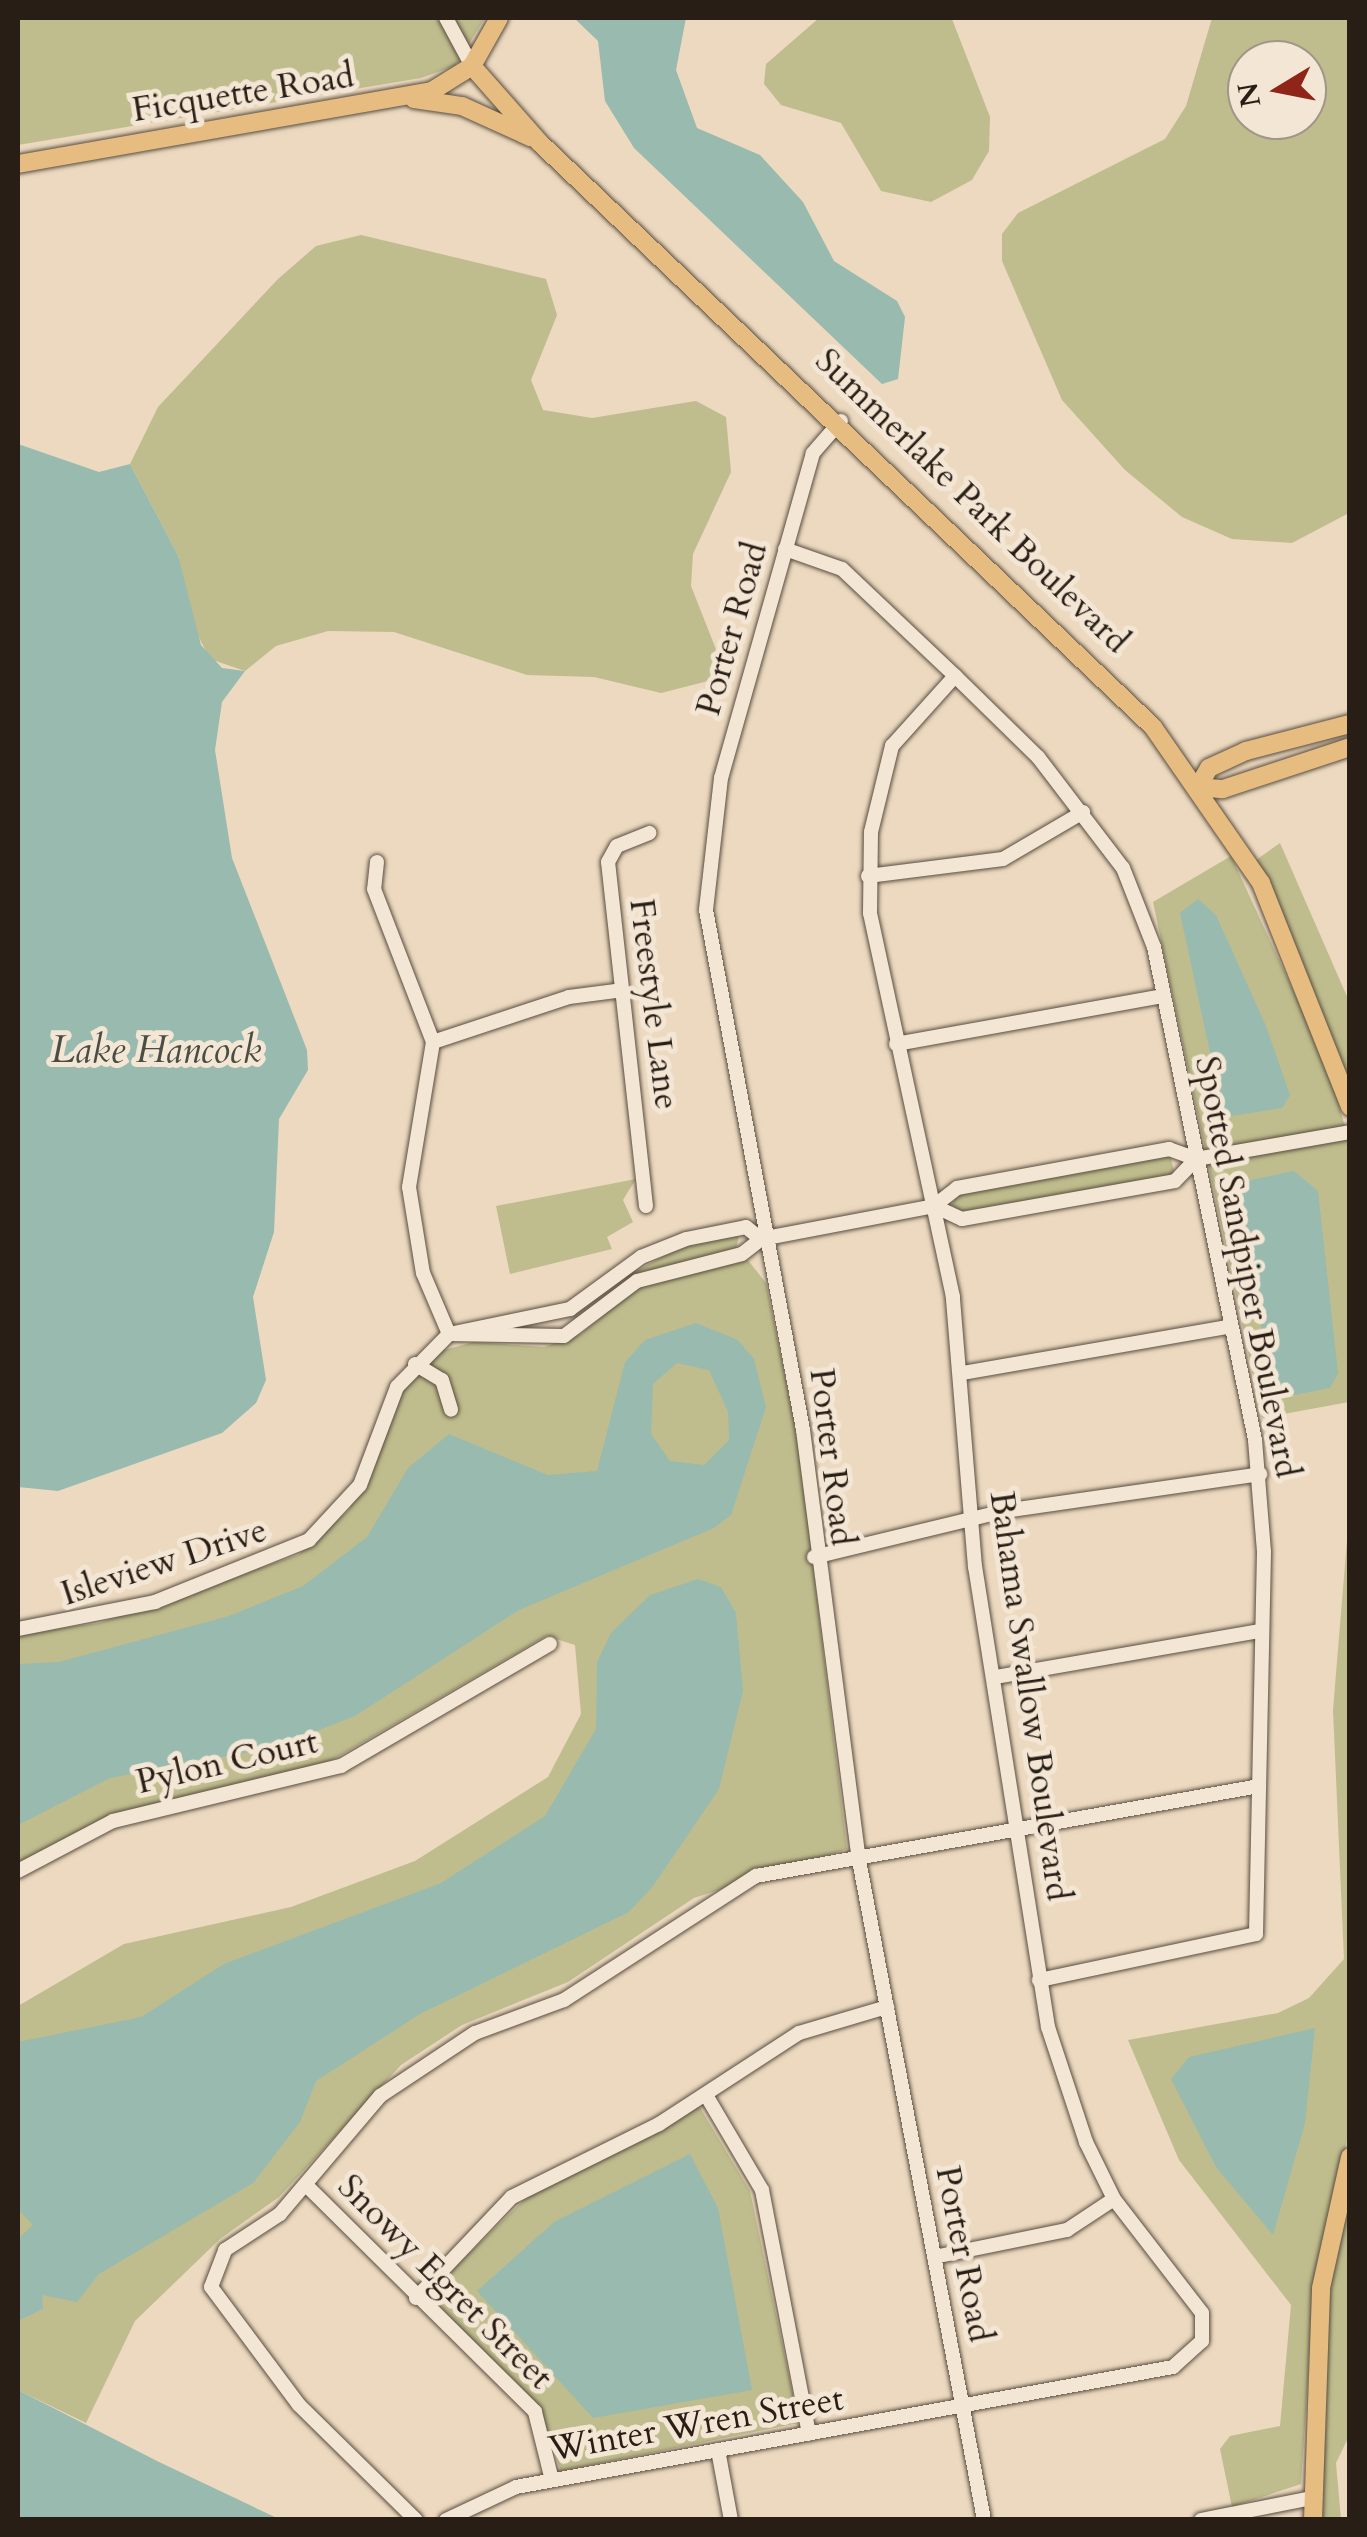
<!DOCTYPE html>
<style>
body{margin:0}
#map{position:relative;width:1367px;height:2537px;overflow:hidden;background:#ecd9bf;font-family:Cardo,serif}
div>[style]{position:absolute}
.green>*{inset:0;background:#bfbd8d}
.water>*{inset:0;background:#99baae}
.roads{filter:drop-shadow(0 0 2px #594d40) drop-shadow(0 0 2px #594d40)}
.minor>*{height:14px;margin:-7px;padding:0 7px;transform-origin:7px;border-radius:7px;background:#f3e6d5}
.major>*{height:18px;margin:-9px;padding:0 9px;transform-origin:9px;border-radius:9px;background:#e6bc80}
span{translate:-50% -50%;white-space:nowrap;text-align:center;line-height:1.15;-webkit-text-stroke:10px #f3e6d5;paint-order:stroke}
.street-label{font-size:35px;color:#281e15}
.water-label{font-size:38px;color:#4a4d43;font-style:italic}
.frame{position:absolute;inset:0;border:20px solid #281e15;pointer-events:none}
.north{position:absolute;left:1227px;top:40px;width:100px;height:100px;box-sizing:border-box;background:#f3e6d5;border:2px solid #a29688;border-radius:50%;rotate:260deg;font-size:28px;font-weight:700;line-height:40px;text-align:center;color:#281e15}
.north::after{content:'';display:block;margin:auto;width:35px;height:45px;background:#8f2418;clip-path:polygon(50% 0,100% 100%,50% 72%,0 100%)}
</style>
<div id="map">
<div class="green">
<div style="clip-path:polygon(18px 18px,485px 18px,455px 66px,421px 78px,18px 145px)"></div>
<div style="clip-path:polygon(819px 18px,952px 19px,990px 117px,989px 151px,972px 180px,931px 202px,881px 191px,841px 123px,781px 105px,764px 84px,766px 64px)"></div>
<div style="clip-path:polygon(evenodd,1212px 18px,1349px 18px,1349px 513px,1292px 543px,1232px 539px,1182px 517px,1125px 470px,1062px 400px,1002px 261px,1002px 234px,1018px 213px,1165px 139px,1186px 106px,1212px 18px,1247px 60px,1307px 60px,1307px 120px,1247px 120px,1247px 60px)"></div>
<div style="clip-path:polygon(361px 235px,546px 279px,557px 315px,531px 380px,543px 410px,592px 418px,696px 401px,726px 417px,731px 472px,693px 554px,691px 586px,721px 662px,716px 679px,661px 693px,594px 677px,527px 675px,394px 632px,328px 631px,276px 646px,245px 671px,210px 659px,190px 620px,178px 555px,130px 464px,158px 407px,278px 279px,316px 246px)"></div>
<div style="clip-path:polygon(1280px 843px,1349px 1001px,1349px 1107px,1249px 865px)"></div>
<div style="clip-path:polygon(1231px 856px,1329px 1068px,1349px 1142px,1349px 1402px,1262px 1418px,1153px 902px)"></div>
<div style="clip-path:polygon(1170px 1155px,1175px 1175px,964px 1216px,952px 1205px,956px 1195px)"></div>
<div style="clip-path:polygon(636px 1179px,623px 1200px,633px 1222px,607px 1237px,612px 1249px,510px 1274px,496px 1206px)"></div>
<div style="clip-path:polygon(739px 1235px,736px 1250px,622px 1279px,684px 1245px)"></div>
<div style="clip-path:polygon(747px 1259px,766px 1283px,798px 1440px,847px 1849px,694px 1898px,568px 1982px,462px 2025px,401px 2065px,279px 2197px,220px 2239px,135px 2321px,86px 2423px,18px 2390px,18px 2006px,124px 1944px,291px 1907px,415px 1861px,548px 1777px,581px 1714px,575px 1645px,546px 1636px,315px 1770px,108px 1816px,18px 1863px,18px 1634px,99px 1623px,298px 1555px,349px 1510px,401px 1391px,436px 1352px,474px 1342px,544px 1347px,581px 1334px,635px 1288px)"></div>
<div style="clip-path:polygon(1349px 1516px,1349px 2131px,1312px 2319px,1301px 2484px,1232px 2507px,1220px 2449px,1230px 2436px,1280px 2426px,1291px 2305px,1179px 2160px,1128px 2040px,1278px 2013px,1309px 1998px,1344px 1959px,1333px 1710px)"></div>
<div style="clip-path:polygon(699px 2106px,750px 2191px,799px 2423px,561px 2471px,540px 2410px,428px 2294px,532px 2192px)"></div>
<div style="clip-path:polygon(1349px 2157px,1349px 2436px,1336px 2463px,1341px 2519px,1313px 2520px,1314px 2362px)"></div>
</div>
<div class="water">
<div style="clip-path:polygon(574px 18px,686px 18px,676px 70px,697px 128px,760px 155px,803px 202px,834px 261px,897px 301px,905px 317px,898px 379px,882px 384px,634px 148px,605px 101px,598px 41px)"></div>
<div style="clip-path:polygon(18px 444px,99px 472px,130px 464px,178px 555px,201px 645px,222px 668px,245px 671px,222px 702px,215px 750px,232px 858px,307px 1050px,308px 1070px,279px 1119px,274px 1232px,253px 1297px,266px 1380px,256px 1403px,222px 1433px,58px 1491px,18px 1487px)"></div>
<div style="clip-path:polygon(1198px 899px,1216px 915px,1266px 1026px,1290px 1095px,1282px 1108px,1232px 1116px,1222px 1108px,1180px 913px)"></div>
<div style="clip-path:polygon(1294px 1171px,1318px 1191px,1338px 1373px,1330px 1388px,1289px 1396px,1273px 1384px,1236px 1198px,1246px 1181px)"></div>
<div style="clip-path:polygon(evenodd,696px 1323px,738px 1340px,754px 1359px,766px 1407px,731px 1515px,714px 1528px,519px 1610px,355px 1716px,276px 1747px,110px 1778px,18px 1825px,18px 1664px,59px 1662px,229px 1616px,303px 1586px,367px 1537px,408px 1468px,449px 1434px,548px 1475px,597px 1471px,625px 1362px,645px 1340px,696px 1323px,677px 1363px,709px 1370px,728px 1412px,729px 1440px,704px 1465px,670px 1461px,651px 1434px,653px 1384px,677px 1363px)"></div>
<div style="clip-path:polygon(698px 1579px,721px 1587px,736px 1613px,743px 1691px,719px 1789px,653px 1886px,629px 1912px,420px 2014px,316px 2081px,300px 2122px,253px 2183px,99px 2274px,77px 2302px,42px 2295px,43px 2309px,18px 2321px,18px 2239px,33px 2225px,18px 2209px,18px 2042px,141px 2017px,224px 1964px,441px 1883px,545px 1816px,596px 1729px,597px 1662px,611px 1633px,650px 1595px)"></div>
<div style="clip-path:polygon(1315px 2028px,1305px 2123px,1273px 2235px,1216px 2167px,1171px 2079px,1189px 2057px)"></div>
<div style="clip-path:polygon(690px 2154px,718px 2208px,752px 2390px,593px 2418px,477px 2291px,554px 2222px)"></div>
<div style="clip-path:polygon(18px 2390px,159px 2462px,279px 2519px,18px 2519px)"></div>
</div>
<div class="roads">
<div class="minor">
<div style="left:446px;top:18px;width:55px;rotate:61.6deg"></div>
<div style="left:841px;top:421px;width:43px;rotate:131.2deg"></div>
<div style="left:813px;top:453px;width:338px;rotate:105.8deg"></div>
<div style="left:721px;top:778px;width:133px;rotate:96.5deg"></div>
<div style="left:706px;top:910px;width:529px;rotate:79.43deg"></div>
<div style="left:803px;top:1430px;width:429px;rotate:82.6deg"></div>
<div style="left:858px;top:1855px;width:677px;rotate:79.27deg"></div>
<div style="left:785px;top:549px;width:60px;rotate:19.3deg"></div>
<div style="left:842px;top:569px;width:156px;rotate:43.4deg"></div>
<div style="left:955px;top:676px;width:116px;rotate:44.3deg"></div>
<div style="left:1038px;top:757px;width:140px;rotate:52.6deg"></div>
<div style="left:1123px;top:868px;width:85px;rotate:68.6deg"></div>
<div style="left:1154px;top:947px;width:503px;rotate:78.42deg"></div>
<div style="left:1255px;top:1440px;width:112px;rotate:85.4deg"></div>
<div style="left:1264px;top:1552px;width:382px;rotate:91.2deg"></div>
<div style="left:1256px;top:1934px;width:222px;rotate:168deg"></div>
<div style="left:377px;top:862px;width:27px;rotate:96deg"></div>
<div style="left:374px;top:889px;width:164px;rotate:68.9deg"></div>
<div style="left:433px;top:1042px;width:147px;rotate:99.4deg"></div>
<div style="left:409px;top:1187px;width:87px;rotate:80.8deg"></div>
<div style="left:423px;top:1273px;width:66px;rotate:66.9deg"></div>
<div style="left:868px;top:876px;width:136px;rotate:-7.2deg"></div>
<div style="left:1003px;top:859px;width:93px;rotate:-30.4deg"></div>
<div style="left:433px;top:1042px;width:143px;rotate:-18.3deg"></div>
<div style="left:569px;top:997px;width:47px;rotate:-7.3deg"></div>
<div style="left:896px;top:1044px;width:272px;rotate:-10.2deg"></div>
<div style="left:646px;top:1206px;width:346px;rotate:-96.3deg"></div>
<div style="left:608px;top:862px;width:18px;rotate:-61deg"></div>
<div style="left:617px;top:846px;width:35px;rotate:-22deg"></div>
<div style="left:934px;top:1206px;width:31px;rotate:25deg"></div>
<div style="left:962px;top:1219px;width:216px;rotate:-10.1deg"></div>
<div style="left:1175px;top:1181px;width:30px;rotate:-46deg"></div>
<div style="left:449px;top:1334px;width:115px;rotate:1deg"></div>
<div style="left:564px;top:1336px;width:91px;rotate:-37deg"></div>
<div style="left:637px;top:1281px;width:108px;rotate:-14.4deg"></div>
<div style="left:742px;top:1254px;width:24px;rotate:-38deg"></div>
<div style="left:761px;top:1239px;width:176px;rotate:-10.8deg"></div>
<div style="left:934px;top:1206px;width:29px;rotate:-38deg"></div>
<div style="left:957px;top:1188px;width:216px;rotate:-10.4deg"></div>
<div style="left:1169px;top:1149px;width:29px;rotate:20deg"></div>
<div style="left:1196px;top:1159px;width:156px;rotate:-9.9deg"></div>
<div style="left:415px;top:1364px;width:31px;rotate:31deg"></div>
<div style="left:442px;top:1380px;width:31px;rotate:73deg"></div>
<div style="left:963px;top:1373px;width:272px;rotate:-9.9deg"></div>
<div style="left:814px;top:1557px;width:195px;rotate:-13.6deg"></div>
<div style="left:1004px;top:1511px;width:259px;rotate:-8.2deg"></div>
<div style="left:18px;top:1629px;width:140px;rotate:-11.1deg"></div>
<div style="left:155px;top:1602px;width:166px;rotate:-21.9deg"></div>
<div style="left:309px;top:1540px;width:75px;rotate:-47.2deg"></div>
<div style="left:360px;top:1485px;width:105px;rotate:-69.3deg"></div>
<div style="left:397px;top:1387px;width:74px;rotate:-45.5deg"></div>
<div style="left:449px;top:1334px;width:124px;rotate:-11.7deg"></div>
<div style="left:570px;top:1309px;width:88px;rotate:-36.2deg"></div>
<div style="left:641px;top:1257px;width:48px;rotate:-21.8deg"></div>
<div style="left:686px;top:1239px;width:61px;rotate:-11.3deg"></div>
<div style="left:746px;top:1227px;width:19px;rotate:39deg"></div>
<div style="left:996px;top:1677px;width:267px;rotate:-9.9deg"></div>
<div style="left:18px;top:1871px;width:107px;rotate:-27.8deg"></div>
<div style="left:113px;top:1821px;width:235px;rotate:-13.6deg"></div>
<div style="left:341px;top:1766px;width:242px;rotate:-30.3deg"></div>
<div style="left:706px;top:2095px;width:110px;rotate:59.5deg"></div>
<div style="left:762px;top:2190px;width:248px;rotate:79.1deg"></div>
<div style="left:307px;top:2186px;width:321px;rotate:44.7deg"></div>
<div style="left:535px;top:2412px;width:70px;rotate:76deg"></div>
<div style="left:934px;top:2257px;width:136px;rotate:-11.5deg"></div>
<div style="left:1067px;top:2230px;width:56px;rotate:-33.4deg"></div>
<div style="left:416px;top:2298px;width:139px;rotate:-46.5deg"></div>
<div style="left:512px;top:2197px;width:164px;rotate:-26.4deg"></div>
<div style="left:659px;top:2124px;width:167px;rotate:-33deg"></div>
<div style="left:799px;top:2033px;width:92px;rotate:-16.5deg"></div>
<div style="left:718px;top:2450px;width:71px;rotate:79.5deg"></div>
<div style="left:416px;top:2520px;width:164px;rotate:-135.5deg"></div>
<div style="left:299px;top:2405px;width:147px;rotate:-126.7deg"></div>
<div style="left:211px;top:2287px;width:40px;rotate:-69deg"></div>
<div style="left:225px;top:2250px;width:66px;rotate:-33.2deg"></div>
<div style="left:280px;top:2214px;width:155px;rotate:-49.7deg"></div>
<div style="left:380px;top:2096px;width:114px;rotate:-33.6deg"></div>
<div style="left:475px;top:2033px;width:95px;rotate:-20.3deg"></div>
<div style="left:564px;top:2000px;width:229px;rotate:-32.9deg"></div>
<div style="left:756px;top:1876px;width:511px;rotate:-10.14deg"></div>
<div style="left:446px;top:2520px;width:77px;rotate:-25.2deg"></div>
<div style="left:516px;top:2487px;width:668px;rotate:-10.35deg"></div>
<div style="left:1173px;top:2367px;width:39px;rotate:-42deg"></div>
<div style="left:1202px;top:2341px;width:28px;rotate:-90deg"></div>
<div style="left:1202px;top:2313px;width:144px;rotate:-127.7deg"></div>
<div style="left:1114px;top:2199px;width:64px;rotate:-116.2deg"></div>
<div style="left:1086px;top:2142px;width:121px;rotate:-108.3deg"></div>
<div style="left:1048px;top:2027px;width:466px;rotate:-99deg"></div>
<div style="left:975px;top:1567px;width:271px;rotate:-94.7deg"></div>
<div style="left:953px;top:1297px;width:393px;rotate:-102.2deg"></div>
<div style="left:870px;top:913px;width:81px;rotate:-89.3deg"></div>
<div style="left:871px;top:832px;width:89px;rotate:-76.3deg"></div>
<div style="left:892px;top:746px;width:94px;rotate:-48deg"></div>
<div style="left:1201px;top:2520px;width:113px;rotate:-11.2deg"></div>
</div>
<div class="major">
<div style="left:472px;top:66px;width:103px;rotate:48.6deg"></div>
<div style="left:540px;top:143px;width:847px;rotate:43.61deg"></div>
<div style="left:1153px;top:727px;width:190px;rotate:55.3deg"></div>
<div style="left:1261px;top:883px;width:241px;rotate:68.3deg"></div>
<div style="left:414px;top:99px;width:49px;rotate:8.3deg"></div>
<div style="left:462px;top:106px;width:75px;rotate:24.5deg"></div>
<div style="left:18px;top:164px;width:420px;rotate:-10deg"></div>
<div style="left:432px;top:91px;width:47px;rotate:-32deg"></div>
<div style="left:472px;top:66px;width:55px;rotate:-60.6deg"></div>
<div style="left:1198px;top:787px;width:22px;rotate:-60deg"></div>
<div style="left:1209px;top:768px;width:41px;rotate:-24.7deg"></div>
<div style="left:1246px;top:751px;width:107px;rotate:-14.6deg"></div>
<div style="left:1198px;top:787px;width:25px;rotate:5deg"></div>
<div style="left:1223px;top:789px;width:134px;rotate:-18.3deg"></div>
<div style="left:1313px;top:2520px;width:232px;rotate:-88deg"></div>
<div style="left:1321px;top:2288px;width:134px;rotate:-77.5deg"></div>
</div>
</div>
<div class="street-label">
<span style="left:243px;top:93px;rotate:-9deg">Ficquette Road</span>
<span style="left:972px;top:501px;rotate:44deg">Summerlake Park Boulevard</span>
<span style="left:732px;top:629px;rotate:-74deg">Porter Road</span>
<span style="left:654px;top:1004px;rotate:83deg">Freestyle Lane</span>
<span style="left:1247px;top:1267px;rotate:79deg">Spotted Sandpiper Boulevard</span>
<span style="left:832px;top:1457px;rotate:83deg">Porter Road</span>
<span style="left:164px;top:1562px;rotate:-18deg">Isleview Drive</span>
<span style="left:1030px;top:1696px;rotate:82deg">Bahama Swallow Boulevard</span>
<span style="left:227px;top:1762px;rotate:-13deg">Pylon Court</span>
<span style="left:964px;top:2254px;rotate:79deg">Porter Road</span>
<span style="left:445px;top:2282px;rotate:45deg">Snowy Egret Street</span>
<span style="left:696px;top:2424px;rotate:-10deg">Winter Wren Street</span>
</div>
<div class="water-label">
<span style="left:156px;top:1051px">Lake Hancock</span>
</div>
<div class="frame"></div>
<div class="north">N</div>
</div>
